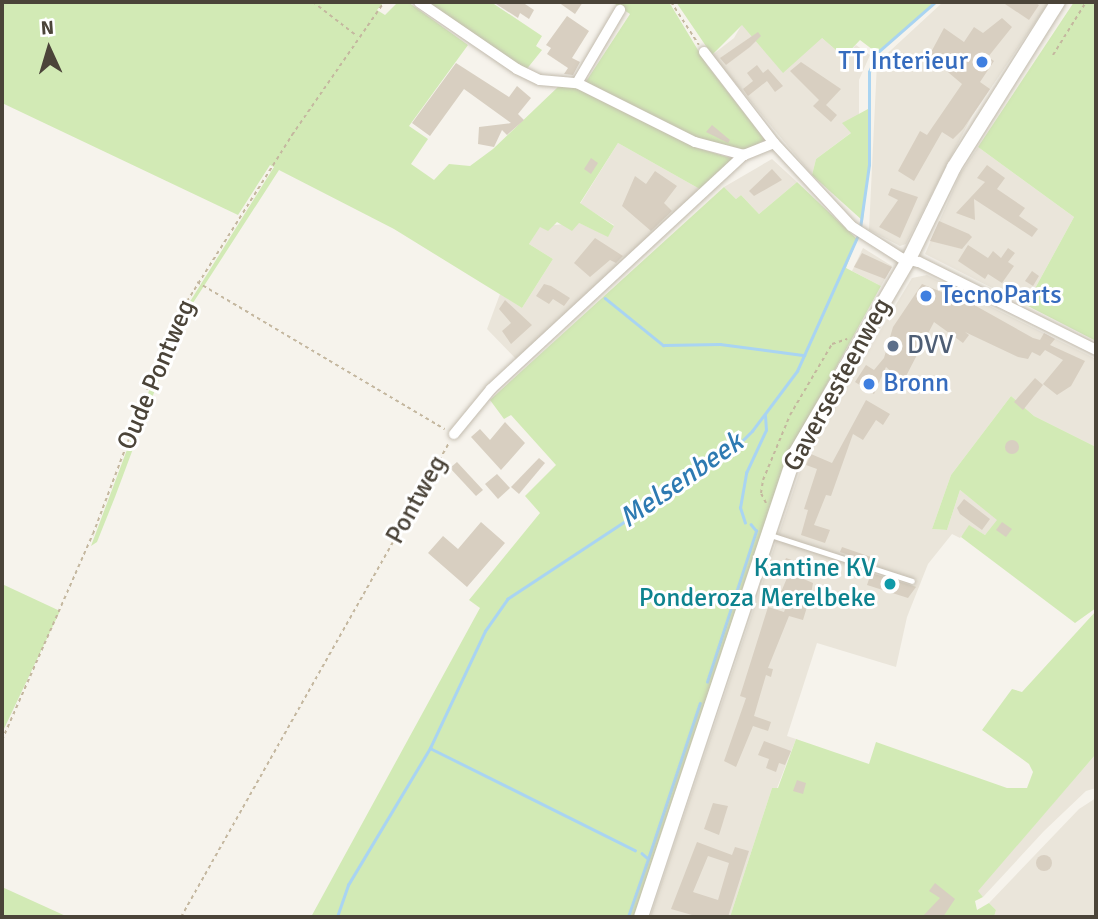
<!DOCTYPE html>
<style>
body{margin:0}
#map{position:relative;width:1098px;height:919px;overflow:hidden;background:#f6f3ec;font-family:Signika,sans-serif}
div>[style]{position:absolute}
.residential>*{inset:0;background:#eae5da}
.green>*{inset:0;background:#d2eab5}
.stream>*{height:2.5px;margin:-1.25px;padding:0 1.25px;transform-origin:1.25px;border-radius:1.25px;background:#a9d4f2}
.building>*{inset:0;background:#d8cfc1}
.round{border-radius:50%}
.path>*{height:2px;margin-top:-1px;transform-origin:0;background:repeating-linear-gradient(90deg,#c4b79f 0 3.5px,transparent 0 7px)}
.roads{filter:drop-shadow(0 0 2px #c2bbae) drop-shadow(0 0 2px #c2bbae)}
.service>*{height:5px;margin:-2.5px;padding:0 2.5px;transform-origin:2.5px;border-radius:2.5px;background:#fff}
.minor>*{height:10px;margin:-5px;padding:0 5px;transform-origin:5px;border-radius:5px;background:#fff}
.tertiary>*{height:14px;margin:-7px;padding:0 7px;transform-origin:7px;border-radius:7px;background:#fff}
.dots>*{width:19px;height:19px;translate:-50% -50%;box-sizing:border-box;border:4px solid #fff;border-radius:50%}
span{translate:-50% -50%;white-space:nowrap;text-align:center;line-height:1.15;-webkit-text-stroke:6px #fff;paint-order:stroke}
.shop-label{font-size:26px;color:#366cbe}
.right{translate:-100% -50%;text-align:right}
.left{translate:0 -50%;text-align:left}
.service-label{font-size:26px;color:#4e5e75}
.street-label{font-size:26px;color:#4b4439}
.culture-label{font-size:26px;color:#0d838f}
.water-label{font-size:28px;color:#2e7ab2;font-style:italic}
.frame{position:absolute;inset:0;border:4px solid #4b4439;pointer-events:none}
.north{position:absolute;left:14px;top:14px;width:70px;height:70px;-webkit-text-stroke:5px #fff;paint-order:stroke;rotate:356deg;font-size:19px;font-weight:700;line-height:28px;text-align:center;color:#4b4439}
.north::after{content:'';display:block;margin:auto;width:24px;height:32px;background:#4b4439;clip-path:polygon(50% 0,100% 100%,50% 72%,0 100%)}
</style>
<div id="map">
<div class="residential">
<div style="clip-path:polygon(943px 2px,1049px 2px,972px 116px,906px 244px,900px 246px,869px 230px,877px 63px)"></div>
<div style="clip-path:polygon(742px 24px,822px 38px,844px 57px,856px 45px,870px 55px,859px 80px,859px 114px,852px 132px,816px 159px,812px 175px,712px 55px,734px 38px)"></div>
<div style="clip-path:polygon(618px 143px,705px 192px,517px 360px,487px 329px,500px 294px,522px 308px,553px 259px,529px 244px,540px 226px,579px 223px,608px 236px,614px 225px,580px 204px)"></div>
<div style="clip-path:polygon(978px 147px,1074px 217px,1026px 305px,925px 254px,960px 174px)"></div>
<div style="clip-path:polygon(772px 159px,797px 182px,759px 214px,741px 195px,736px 199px,724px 187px)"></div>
<div style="clip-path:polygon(863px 248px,892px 266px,881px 286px,852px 271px)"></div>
<div style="clip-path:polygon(927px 275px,1096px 359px,1096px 447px,1034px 416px,1011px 396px,951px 475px,932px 529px,947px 530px,960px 490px,998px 520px,985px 535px,970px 526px,960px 538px,952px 534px,928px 564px,907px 617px,896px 667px,817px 643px,787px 736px,796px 739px,777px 788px,772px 788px,730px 917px,650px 917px,806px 453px,912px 278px)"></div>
<div style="clip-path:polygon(1096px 754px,1096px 788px,1086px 791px,1044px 831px,983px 897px,977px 891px)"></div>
<div style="clip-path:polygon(1096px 798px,1096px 917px,994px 917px,996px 910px,989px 903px,1079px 809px)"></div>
</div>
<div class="green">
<div style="clip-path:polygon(2px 2px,384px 2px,377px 10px,385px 15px,397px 3px,408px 2px,468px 45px,409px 126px,428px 139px,411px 164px,434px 180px,449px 164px,470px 166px,493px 149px,559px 86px,576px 88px,697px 148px,734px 159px,705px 192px,618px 143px,580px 203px,614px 226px,608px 237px,579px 223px,572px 231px,557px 222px,548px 231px,540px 227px,529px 244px,553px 259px,522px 308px,394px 229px,279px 170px,180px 323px,115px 497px,97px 542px,91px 546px,171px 332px,274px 167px,270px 165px,238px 215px,2px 103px)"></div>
<div style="clip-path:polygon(428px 2px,491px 2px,542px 36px,536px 46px,542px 50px,526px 70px)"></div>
<div style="clip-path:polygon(612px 2px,669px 2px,707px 65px,765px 140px,742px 152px,708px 144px,585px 83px,630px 14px)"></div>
<div style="clip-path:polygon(676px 2px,935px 2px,877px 53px,860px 40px,844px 57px,822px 38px,783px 73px,742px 25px,712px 55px)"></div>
<div style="clip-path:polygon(1074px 2px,1096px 2px,1096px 341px,1026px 305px,1074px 217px,978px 147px)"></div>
<div style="clip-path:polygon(868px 109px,869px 165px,863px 221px,812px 175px,816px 159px,851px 133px,842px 123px)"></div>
<div style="clip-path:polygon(797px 182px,857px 239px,846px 268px,881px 286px,801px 431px,637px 917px,311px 917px,480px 608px,469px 600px,540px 513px,525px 496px,556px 465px,511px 415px,504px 419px,490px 400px,724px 187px,736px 199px,741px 195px,759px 214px)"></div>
<div style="clip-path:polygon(1011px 396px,1034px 416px,1096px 447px,1096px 608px,1075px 623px,961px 537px,969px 525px,985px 535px,997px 520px,960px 490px,947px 530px,932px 529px,951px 475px)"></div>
<div style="clip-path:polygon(2px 584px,60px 611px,2px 733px)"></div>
<div style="clip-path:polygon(1096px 611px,1096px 754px,978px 891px,983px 897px,975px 901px,977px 910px,989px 903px,996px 910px,994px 917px,730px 917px,772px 788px,778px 788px,796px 739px,869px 764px,876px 742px,1007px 788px,1027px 788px,1033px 772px,1029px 764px,982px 730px,1012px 689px,1022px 692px)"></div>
<div style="clip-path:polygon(2px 887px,68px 917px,2px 917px)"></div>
</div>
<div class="stream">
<div style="left:860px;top:228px;width:64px;rotate:-81.9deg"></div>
<div style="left:869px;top:165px;width:93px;rotate:-90deg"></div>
<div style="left:869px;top:72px;width:21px;rotate:-67deg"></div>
<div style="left:877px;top:53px;width:77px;rotate:-41.3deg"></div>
<div style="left:605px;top:298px;width:75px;rotate:39deg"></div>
<div style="left:663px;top:345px;width:57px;rotate:-1deg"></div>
<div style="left:720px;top:344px;width:85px;rotate:7.5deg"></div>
<div style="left:745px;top:523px;width:16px;rotate:-108deg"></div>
<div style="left:740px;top:508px;width:36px;rotate:-80deg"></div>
<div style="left:746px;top:473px;width:47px;rotate:-65.1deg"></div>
<div style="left:766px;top:430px;width:14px;rotate:-94deg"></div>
<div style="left:707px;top:682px;width:159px;rotate:-72deg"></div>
<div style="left:756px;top:531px;width:8px;rotate:-130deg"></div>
<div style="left:430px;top:748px;width:229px;rotate:26.5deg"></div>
<div style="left:648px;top:859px;width:164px;rotate:-71.6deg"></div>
<div style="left:337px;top:917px;width:34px;rotate:-71deg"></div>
<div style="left:348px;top:885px;width:160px;rotate:-59.1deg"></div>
<div style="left:430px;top:748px;width:129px;rotate:-64.8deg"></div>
<div style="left:485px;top:631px;width:39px;rotate:-55deg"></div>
<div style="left:507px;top:599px;width:271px;rotate:-33.4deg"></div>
<div style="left:733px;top:450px;width:27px;rotate:-45deg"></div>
<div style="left:752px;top:431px;width:75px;rotate:-53.1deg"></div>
<div style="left:797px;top:371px;width:149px;rotate:-65.8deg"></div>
<div style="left:628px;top:917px;width:61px;rotate:-71deg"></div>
<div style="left:648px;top:859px;width:8px;rotate:-140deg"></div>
</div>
<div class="building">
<div style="clip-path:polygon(493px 2px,522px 2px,534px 10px,529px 19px,520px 13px,518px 18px)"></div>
<div style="clip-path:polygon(558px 2px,583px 2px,575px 14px)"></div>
<div style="clip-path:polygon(1002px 2px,1034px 2px,1039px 5px,1029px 20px)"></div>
<div style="clip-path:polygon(567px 16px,589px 31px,572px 58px,580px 62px,573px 75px,564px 74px,568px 68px,547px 54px,551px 48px,546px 45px)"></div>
<div style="clip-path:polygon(1002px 18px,1012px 27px,988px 57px,994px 61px,980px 82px,990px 89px,963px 129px,953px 139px,942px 132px,914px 181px,898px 171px,920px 131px,927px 135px,962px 84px,929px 56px,944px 28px,964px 42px,974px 27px,983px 33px)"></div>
<div style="clip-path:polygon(758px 32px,761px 36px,750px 47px,726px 65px,720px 58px)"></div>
<div style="clip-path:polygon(801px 62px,841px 89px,826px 105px,837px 115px,831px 122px,813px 106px,819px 100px,790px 71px)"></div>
<div style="clip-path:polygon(456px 63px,509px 97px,517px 86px,531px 98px,518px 114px,524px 120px,507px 135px,502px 130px,494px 147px,478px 144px,479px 127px,511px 123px,464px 89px,430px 136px,412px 123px)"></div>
<div style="clip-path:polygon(757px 65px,763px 73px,768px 69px,783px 86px,775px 92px,767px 81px,748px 96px,743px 89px,753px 81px,747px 73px)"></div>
<div style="clip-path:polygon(712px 125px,730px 140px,728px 143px,706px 132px)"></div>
<div style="clip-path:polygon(591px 158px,598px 163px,591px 174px,584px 169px)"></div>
<div style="clip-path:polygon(987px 165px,1005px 178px,997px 189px,1025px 208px,1019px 216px,1038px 229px,1032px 237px,974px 199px,975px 220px,956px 213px,985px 182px,977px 178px)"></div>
<div style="clip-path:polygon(772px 169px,782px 180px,754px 196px,749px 191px)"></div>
<div style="clip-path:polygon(655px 171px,677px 186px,664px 203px,672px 211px,651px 231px,622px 206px,635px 176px,646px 184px)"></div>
<div style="clip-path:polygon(891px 188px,918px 197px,900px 238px,879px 227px,898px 200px,888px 195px)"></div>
<div style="clip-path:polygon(939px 221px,969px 234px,972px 237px,962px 249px,930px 241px)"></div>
<div style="clip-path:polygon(595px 238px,623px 256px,616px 263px,610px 260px,590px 277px,574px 263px)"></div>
<div style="clip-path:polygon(968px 245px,988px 258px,993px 251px,1001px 258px,1008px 248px,1015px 253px,1008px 262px,1014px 266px,1002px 283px,988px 274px,985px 279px,958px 261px)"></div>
<div style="clip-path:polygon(862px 253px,892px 267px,885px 279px,854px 267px)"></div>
<div style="clip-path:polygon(1032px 271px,1039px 276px,1033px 286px,1025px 281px)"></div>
<div style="clip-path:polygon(544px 284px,551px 286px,570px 298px,564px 306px,553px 299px,549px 304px,536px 296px)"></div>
<div style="clip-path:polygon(922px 284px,976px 306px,1033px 338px,1040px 340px,1044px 333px,1055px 339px,1050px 345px,1085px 361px,1071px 386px,1057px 395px,1043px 384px,1063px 360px,1045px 350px,1040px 356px,1032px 352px,1028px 359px,1018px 357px,965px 332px,969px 335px,963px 343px,934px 322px,903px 382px,886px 367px,874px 394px,855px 382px,866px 365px,874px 370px,884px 358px,893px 327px)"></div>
<div style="clip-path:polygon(505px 300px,532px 325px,511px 344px,502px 331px,511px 323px,499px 309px)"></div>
<div style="clip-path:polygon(1035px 378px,1043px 385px,1023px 410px,1014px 402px)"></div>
<div style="clip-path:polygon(866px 400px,890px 414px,883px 425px,876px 420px,863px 440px,853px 434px,831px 496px,826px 495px,814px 525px,830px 530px,825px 543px,801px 535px,808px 510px,804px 509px,817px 469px,806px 465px,811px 454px,832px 463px)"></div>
<div style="clip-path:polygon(505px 422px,525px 443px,501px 470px,471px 437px,480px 429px,490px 440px)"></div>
<div class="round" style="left:1005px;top:440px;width:14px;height:14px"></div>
<div style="clip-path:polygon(539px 458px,545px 463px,519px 494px,511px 487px)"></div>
<div style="clip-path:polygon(457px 462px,483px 490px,476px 496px,450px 468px)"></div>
<div style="clip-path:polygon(497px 474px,510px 488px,498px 499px,485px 484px)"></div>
<div style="clip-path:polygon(964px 499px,990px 519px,982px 530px,960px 514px,957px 508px)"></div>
<div style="clip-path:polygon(481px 522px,505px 543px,467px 587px,428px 553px,443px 536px,458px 549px)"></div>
<div style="clip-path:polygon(1002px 522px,1012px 529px,1006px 537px,996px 530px)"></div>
<div style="clip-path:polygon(842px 547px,871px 557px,869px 562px,840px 552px)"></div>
<div style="clip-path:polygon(786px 558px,803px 564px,799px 577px,813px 583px,811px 594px,803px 620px,789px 616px,768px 668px,773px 669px,771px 677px,766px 675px,754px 716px,771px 722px,768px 731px,753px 726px,736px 767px,724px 761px,746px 698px,740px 696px,768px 607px,784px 612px,790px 595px,781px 592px,790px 571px,782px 568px)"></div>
<div style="clip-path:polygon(871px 573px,914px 586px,916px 587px,908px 598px,867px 585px)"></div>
<div style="clip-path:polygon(764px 741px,791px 751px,785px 765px,779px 763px,776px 772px,766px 768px,769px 759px,758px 755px)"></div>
<div style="clip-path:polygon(797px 780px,806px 783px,803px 794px,793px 791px)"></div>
<div style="clip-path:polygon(713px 803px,728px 806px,719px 835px,704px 829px)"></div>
<div style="clip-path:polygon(evenodd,697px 842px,732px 855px,735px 847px,749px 851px,728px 917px,699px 917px,671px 909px,697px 842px,708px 856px,729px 863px,718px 900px,693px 892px,708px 856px)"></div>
<div class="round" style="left:1036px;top:855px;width:16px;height:16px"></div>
<div style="clip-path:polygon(935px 883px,955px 899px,943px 917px,922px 917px,940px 898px,929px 891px)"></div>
</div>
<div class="path">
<div style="left:313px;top:2px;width:56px;rotate:37.7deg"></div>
<div style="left:671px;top:2px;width:51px;rotate:56.9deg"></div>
<div style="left:1053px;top:55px;width:62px;rotate:-58.1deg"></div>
<div style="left:197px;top:282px;width:288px;rotate:30.7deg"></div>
<div style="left:766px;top:503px;width:11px;rotate:-117deg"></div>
<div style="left:761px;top:493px;width:13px;rotate:-81deg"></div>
<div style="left:763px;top:480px;width:70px;rotate:-67.4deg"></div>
<div style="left:790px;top:415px;width:82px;rotate:-59.4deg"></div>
<div style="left:832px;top:344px;width:16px;rotate:-18deg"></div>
<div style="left:2px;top:740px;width:225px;rotate:-66.2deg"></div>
<div style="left:93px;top:534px;width:223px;rotate:-69.3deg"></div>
<div style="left:172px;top:325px;width:225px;rotate:-57.7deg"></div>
<div style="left:292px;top:135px;width:162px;rotate:-55.3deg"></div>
<div style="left:181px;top:917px;width:545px;rotate:-60.52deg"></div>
</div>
<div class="roads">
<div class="service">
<div style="left:770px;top:535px;width:149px;rotate:17.9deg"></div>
</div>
<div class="minor">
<div style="left:419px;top:2px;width:119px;rotate:34.4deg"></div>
<div style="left:517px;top:69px;width:25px;rotate:26deg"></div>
<div style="left:540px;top:80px;width:37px;rotate:5deg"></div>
<div style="left:577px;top:83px;width:132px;rotate:26.6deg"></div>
<div style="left:695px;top:142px;width:51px;rotate:14.9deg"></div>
<div style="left:744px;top:155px;width:32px;rotate:-22deg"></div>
<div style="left:704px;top:52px;width:115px;rotate:52.4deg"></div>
<div style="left:774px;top:143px;width:113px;rotate:47.1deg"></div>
<div style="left:851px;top:226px;width:59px;rotate:32.6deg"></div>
<div style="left:901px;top:258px;width:18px;rotate:13deg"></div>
<div style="left:919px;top:262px;width:198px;rotate:26.4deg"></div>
<div style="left:577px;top:83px;width:85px;rotate:-59.5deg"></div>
<div style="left:454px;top:434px;width:58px;rotate:-50.6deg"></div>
<div style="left:491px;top:389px;width:345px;rotate:-42.8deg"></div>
</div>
<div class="tertiary">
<div style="left:641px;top:917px;width:488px;rotate:-71.6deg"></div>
<div style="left:795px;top:454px;width:226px;rotate:-59.7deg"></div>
<div style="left:909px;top:259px;width:102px;rotate:-63.9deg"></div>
<div style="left:954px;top:167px;width:195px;rotate:-57.8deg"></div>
</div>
</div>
<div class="dots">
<div style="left:982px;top:62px;background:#3f7fe0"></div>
<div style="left:926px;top:296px;background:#3f7fe0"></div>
<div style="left:893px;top:346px;background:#5c6f8a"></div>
<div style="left:869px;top:384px;background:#3f7fe0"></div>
<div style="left:890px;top:584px;background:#0f9aa8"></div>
</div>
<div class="shop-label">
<span class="right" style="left:968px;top:62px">TT Interieur</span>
<span class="left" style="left:940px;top:296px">TecnoParts</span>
<span class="left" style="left:883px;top:384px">Bronn</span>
</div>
<div class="service-label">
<span class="left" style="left:907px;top:346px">DVV</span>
</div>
<div class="street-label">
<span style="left:157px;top:375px;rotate:-67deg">Oude Pontweg</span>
<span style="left:838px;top:385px;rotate:-61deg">Gaversesteenweg</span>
<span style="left:417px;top:500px;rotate:-61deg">Pontweg</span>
</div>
<div class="culture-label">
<span class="right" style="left:876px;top:584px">Kantine KV<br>Ponderoza Merelbeke</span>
</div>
<div class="water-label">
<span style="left:681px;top:480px;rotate:-35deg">Melsenbeek</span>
</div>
<div class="frame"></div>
<div class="north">N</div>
</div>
